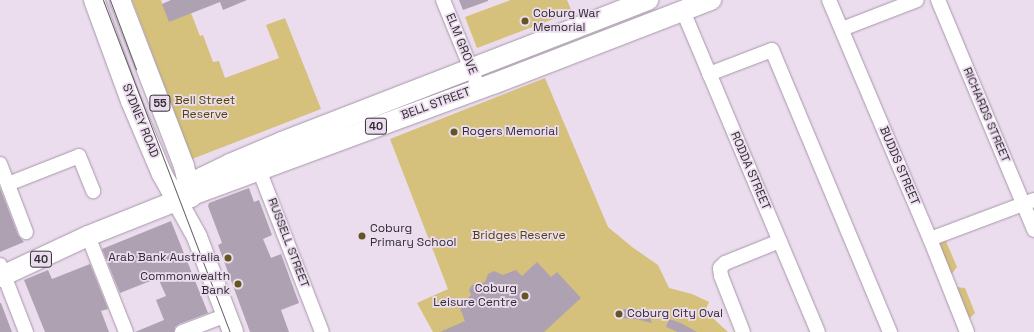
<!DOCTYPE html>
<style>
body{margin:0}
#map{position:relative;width:1034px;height:332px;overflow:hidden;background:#ebddee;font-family:"Space Grotesk",sans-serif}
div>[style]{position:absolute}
.green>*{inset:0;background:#d5c07c}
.building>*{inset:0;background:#aea1b2}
.roads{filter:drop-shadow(0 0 1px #a597a8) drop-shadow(0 0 1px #a597a8)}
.minor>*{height:14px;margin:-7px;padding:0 7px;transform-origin:7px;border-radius:7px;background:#fff}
.highway>*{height:20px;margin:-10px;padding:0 10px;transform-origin:10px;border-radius:10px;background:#fff}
.tram>*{height:1px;margin:-0.5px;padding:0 0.5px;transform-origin:0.5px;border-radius:0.5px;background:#655d66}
.dots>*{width:11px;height:11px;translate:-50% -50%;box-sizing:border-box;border:2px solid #ebddee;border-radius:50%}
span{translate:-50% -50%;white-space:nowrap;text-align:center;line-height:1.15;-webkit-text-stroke:3.5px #ebddee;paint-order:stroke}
.shield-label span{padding:1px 3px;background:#ebddee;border:1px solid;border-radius:3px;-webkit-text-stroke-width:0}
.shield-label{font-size:11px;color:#322c33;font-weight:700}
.poi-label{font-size:12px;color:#322c33}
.left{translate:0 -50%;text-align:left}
.right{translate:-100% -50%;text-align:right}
.street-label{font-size:12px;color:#322c33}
.park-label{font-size:12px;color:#53440b}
</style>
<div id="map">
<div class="green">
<div style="clip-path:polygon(132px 0,161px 0,169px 21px,191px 13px,200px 36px,203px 35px,213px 62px,219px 61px,225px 78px,279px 58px,266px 25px,285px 18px,321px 109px,192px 159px)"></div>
<div style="clip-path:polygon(511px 0,567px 0,572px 12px,477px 48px,465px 17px)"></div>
<div style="clip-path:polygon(545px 78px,608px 227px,632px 247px,658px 265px,669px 288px,692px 294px,709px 302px,705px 311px,728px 332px,433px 332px,417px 303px,448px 289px,390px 139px)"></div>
<div style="clip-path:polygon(945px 239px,957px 267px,951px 275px,936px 242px)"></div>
<div style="clip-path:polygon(956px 287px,965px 288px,975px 313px,969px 319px)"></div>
</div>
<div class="building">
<div style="clip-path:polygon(171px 0,247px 0,223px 10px,220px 2px,169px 22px,162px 4px)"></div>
<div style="clip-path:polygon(459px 0,488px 0,488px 1px,463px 10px)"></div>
<div style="clip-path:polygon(0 188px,18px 235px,24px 242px,0 252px)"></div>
<div style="clip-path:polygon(249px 188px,254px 202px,259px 200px,272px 235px,263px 239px,271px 258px,281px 254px,299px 303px,281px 310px,289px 332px,250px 332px,218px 245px,222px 243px,208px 206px,209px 203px)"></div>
<div style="clip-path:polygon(171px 221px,208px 313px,179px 324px,175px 327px,174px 332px,135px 332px,164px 320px,156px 300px,166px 296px,158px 278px,120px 293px,102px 249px)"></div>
<div style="clip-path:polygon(537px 262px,551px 277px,557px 272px,581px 298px,544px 332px,440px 332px,465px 321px,460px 308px,464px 306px,463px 303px,471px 295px,469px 290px,472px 285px,485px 282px,488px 274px,494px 271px,503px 275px,516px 270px,522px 276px)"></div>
<div style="clip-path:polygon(90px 264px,108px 309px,101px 311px,109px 332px,45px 332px,24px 280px,48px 270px,52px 279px)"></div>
<div style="clip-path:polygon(0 303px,1px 303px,12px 332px,0 332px)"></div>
<div style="clip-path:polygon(624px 309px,647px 311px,652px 323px,636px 319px,619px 318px)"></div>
<div style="clip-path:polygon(669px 319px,681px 323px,697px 332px,678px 332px,666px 327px)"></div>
</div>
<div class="roads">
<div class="minor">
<div style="left:443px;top:0;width:95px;rotate:67.8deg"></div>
<div style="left:829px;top:0;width:259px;rotate:67.1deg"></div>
<div style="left:930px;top:239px;width:100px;rotate:68.3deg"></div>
<div style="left:938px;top:0;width:249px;rotate:67.3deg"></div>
<div style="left:683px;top:11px;width:348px;rotate:67.2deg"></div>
<div style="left:842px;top:29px;width:80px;rotate:-21.1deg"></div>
<div style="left:709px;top:74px;width:67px;rotate:-20.9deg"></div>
<div style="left:772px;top:50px;width:306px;rotate:67.3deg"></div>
<div style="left:256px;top:162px;width:182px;rotate:68.8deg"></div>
<div style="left:0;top:164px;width:73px;rotate:69.1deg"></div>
<div style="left:8px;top:184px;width:76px;rotate:-21.5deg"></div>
<div style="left:79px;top:156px;width:38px;rotate:68deg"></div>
<div style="left:88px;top:236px;width:103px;rotate:68.4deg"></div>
<div style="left:930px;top:239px;width:111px;rotate:-20.6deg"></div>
<div style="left:0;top:265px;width:72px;rotate:68.8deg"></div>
<div style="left:182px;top:332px;width:48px;rotate:-20.7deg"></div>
<div style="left:743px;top:332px;width:60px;rotate:-111.4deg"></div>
<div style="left:721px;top:276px;width:8px;rotate:-97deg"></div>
<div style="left:720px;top:268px;width:7px;rotate:-45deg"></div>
<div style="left:725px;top:263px;width:59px;rotate:-21.8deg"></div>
</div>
<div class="highway">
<div style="left:94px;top:0;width:108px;rotate:69.9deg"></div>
<div style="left:131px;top:101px;width:79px;rotate:67deg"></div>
<div style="left:162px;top:174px;width:72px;rotate:60.9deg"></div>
<div style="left:197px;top:237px;width:102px;rotate:69.2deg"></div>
<div style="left:120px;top:0;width:178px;rotate:68.9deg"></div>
<div style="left:184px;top:166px;width:32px;rotate:77deg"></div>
<div style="left:191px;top:183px;width:43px;rotate:-26deg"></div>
<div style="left:230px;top:164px;width:56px;rotate:-22.9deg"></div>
<div style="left:282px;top:142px;width:393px;rotate:-21.2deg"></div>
<div style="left:0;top:277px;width:97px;rotate:-25deg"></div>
<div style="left:88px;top:236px;width:95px;rotate:-21.7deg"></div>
<div style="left:176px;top:201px;width:338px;rotate:-20.3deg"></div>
<div style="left:493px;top:84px;width:234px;rotate:-21.1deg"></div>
</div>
</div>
<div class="tram">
<div style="left:103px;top:0;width:355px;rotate:69.1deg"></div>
<div style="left:110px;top:0;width:74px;rotate:69.4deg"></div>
</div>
<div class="dots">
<div style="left:525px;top:21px;background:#645522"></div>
<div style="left:454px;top:132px;background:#645522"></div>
<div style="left:362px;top:236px;background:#645522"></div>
<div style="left:228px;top:258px;background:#645522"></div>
<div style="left:238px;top:284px;background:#645522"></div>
<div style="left:525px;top:296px;background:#645522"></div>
<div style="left:619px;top:314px;background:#645522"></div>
</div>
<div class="shield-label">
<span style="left:160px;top:103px">55</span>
<span style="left:376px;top:126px">40</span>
<span style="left:41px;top:259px">40</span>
</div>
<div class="poi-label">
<span class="left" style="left:533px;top:21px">Coburg War<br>Memorial</span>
<span class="left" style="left:462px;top:132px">Rogers Memorial</span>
<span class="left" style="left:370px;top:236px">Coburg<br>Primary School</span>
<span class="right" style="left:220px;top:258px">Arab Bank Australia</span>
<span class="right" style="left:230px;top:284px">Commonwealth<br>Bank</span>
<span class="right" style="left:517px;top:296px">Coburg<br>Leisure Centre</span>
<span class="left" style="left:627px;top:314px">Coburg City Oval</span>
</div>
<div class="street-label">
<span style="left:461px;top:44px;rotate:68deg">ELM GROVE</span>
<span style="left:436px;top:104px;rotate:-20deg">BELL STREET</span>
<span style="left:986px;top:115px;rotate:67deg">RICHARDS STREET</span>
<span style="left:140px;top:121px;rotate:68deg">SYDNEY ROAD</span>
<span style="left:899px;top:166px;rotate:67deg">BUDDS STREET</span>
<span style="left:750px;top:171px;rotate:67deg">RODDA STREET</span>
<span style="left:288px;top:243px;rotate:69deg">RUSSELL STREET</span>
</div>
<div class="park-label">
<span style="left:205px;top:108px">Bell Street<br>Reserve</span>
<span style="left:519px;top:236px">Bridges Reserve</span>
</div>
</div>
